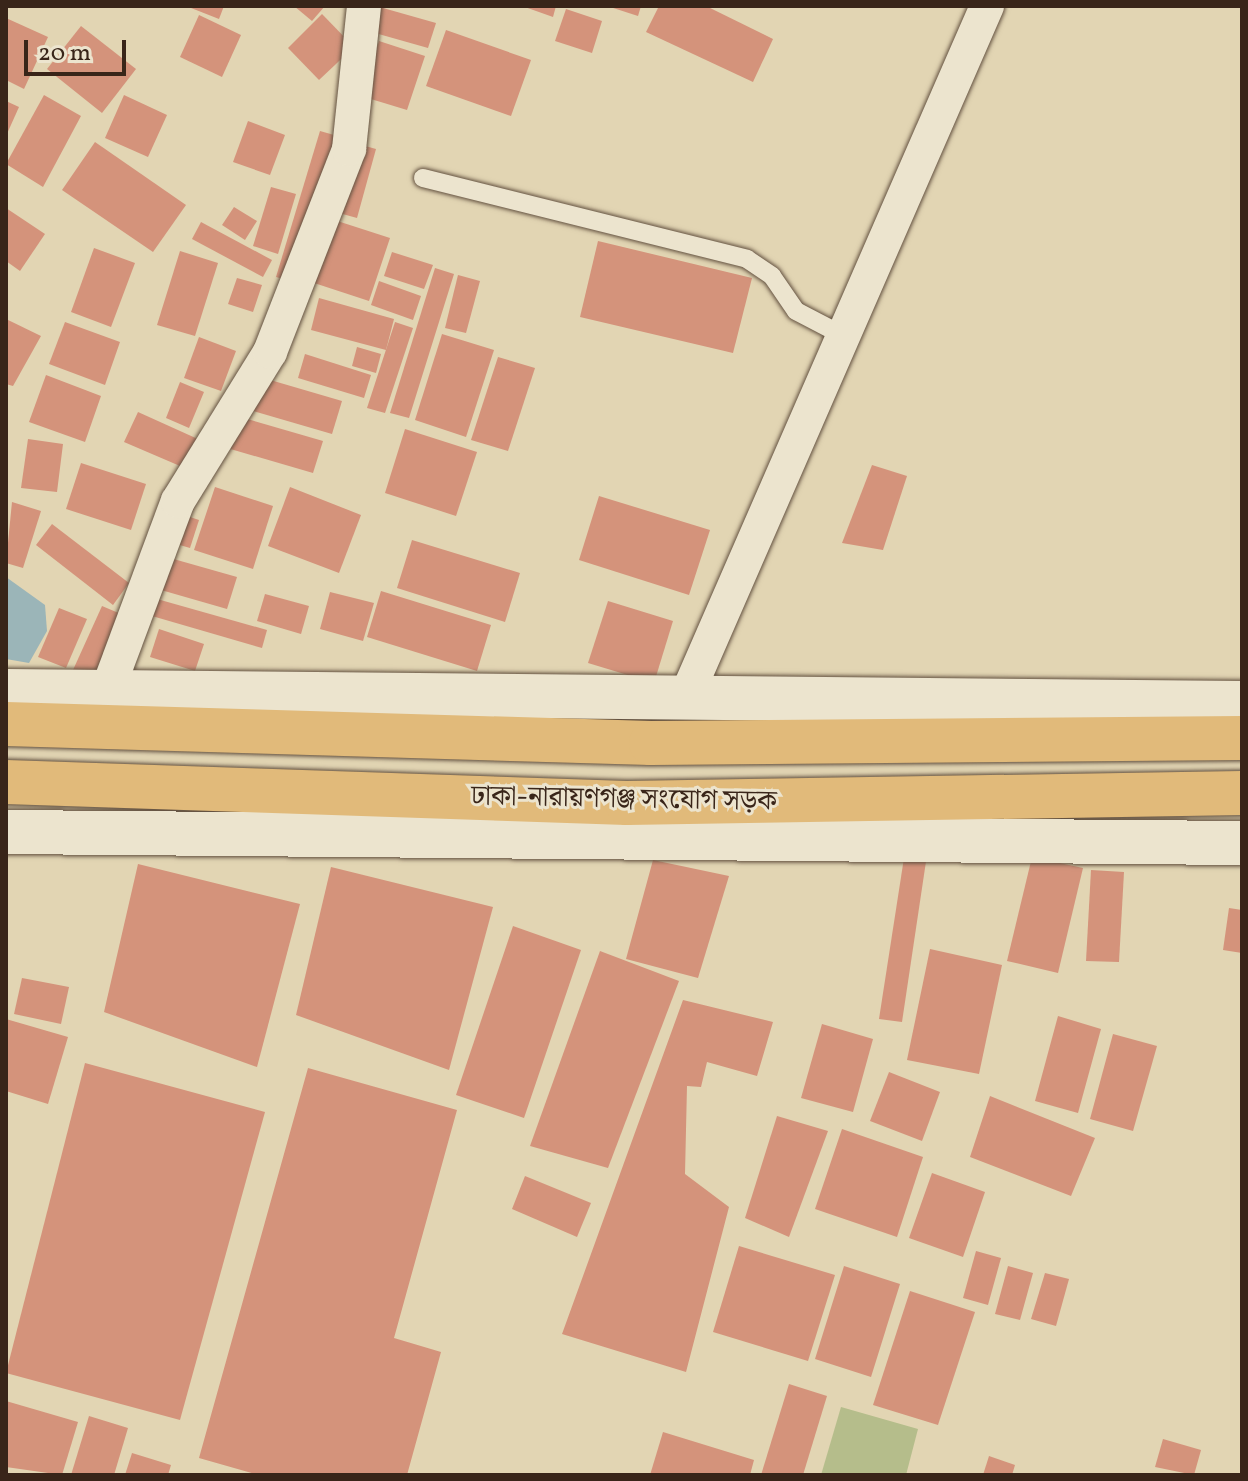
<!DOCTYPE html>
<meta charset="utf-8">
<style>
body{margin:0}
#map{position:relative;width:1248px;height:1481px;overflow:hidden;background:#e2d5b3;font-family:Vollkorn,"Noto Serif Bengali",serif}
div>[style]{position:absolute}
.green>*{inset:0;background:#b5bd8b}
.water>*{inset:0;background:#9bb5b8}
.building>*{inset:0;background:#d4937b}
.roads{filter:drop-shadow(0 0 2px #635140) drop-shadow(0 0 2px #635140)}
.lane>*{height:18px;margin:-9px;padding:0 9px;transform-origin:9px;border-radius:9px;background:#ece4ce}
.street>*{height:34px;margin:-17px;padding:0 17px;transform-origin:17px;border-radius:17px;background:#ece4ce}
.secondary>*{height:44px;margin:-22px;padding:0 22px;transform-origin:22px;border-radius:22px;background:#ece4ce}
.primary>*{height:44px;margin:-22px;padding:0 22px;transform-origin:22px;border-radius:22px;background:#e1ba7a}
span{translate:-50% -50%;white-space:nowrap;text-align:center;line-height:1.15;-webkit-text-stroke:6px #ece4ce;paint-order:stroke}
.street-label{font-size:28px;color:#392519}
.frame{position:absolute;inset:0;border:8px solid #392519;pointer-events:none}
.scale{position:absolute;left:24px;top:40px;width:102px;height:36px;box-sizing:border-box;border:4px solid #392519;border-top:0;padding-left:10px;font-size:24px;line-height:28px;white-space:nowrap;color:#392519;-webkit-text-stroke:6px #ece4ce;paint-order:stroke}
</style>
<div id="map">
<div class="green">
<div style="clip-path:polygon(841px 1407px,918px 1429px,906px 1475px,821px 1475px)"></div>
</div>
<div class="water">
<div style="clip-path:polygon(6px 577px,45px 605px,47px 631px,29px 663px,6px 659px)"></div>
</div>
<div class="building">
<div style="clip-path:polygon(186px 6px,224px 6px,219px 19px)"></div>
<div style="clip-path:polygon(294px 6px,325px 6px,312px 21px)"></div>
<div style="clip-path:polygon(376px 6px,436px 23px,428px 48px,368px 31px)"></div>
<div style="clip-path:polygon(522px 6px,556px 6px,553px 17px)"></div>
<div style="clip-path:polygon(607px 6px,641px 6px,638px 16px)"></div>
<div style="clip-path:polygon(659px 6px,706px 6px,773px 39px,753px 82px,646px 32px)"></div>
<div style="clip-path:polygon(566px 9px,602px 21px,592px 53px,555px 41px)"></div>
<div style="clip-path:polygon(322px 14px,354px 47px,319px 80px,288px 48px)"></div>
<div style="clip-path:polygon(199px 15px,241px 35px,222px 77px,180px 57px)"></div>
<div style="clip-path:polygon(6px 18px,48px 37px,24px 89px,6px 80px)"></div>
<div style="clip-path:polygon(81px 26px,136px 69px,102px 113px,47px 69px)"></div>
<div style="clip-path:polygon(446px 30px,531px 60px,511px 116px,426px 86px)"></div>
<div style="clip-path:polygon(379px 41px,425px 56px,407px 110px,361px 96px)"></div>
<div style="clip-path:polygon(44px 95px,81px 116px,43px 187px,6px 164px)"></div>
<div style="clip-path:polygon(124px 95px,167px 115px,148px 157px,105px 138px)"></div>
<div style="clip-path:polygon(6px 101px,19px 107px,6px 136px)"></div>
<div style="clip-path:polygon(248px 121px,285px 135px,270px 175px,233px 162px)"></div>
<div style="clip-path:polygon(320px 131px,341px 137px,297px 283px,276px 277px)"></div>
<div style="clip-path:polygon(95px 142px,186px 205px,153px 252px,62px 190px)"></div>
<div style="clip-path:polygon(358px 144px,376px 149px,357px 218px,339px 213px)"></div>
<div style="clip-path:polygon(271px 187px,296px 194px,278px 254px,253px 246px)"></div>
<div style="clip-path:polygon(234px 207px,257px 221px,245px 240px,222px 225px)"></div>
<div style="clip-path:polygon(6px 208px,45px 234px,20px 271px,6px 261px)"></div>
<div style="clip-path:polygon(325px 217px,390px 238px,369px 301px,305px 280px)"></div>
<div style="clip-path:polygon(201px 222px,272px 260px,263px 277px,192px 239px)"></div>
<div style="clip-path:polygon(598px 241px,752px 278px,733px 353px,580px 317px)"></div>
<div style="clip-path:polygon(94px 248px,135px 263px,111px 327px,71px 312px)"></div>
<div style="clip-path:polygon(180px 251px,218px 263px,195px 336px,157px 325px)"></div>
<div style="clip-path:polygon(392px 252px,433px 265px,424px 289px,384px 276px)"></div>
<div style="clip-path:polygon(435px 268px,454px 274px,409px 418px,390px 413px)"></div>
<div style="clip-path:polygon(458px 275px,480px 281px,466px 333px,445px 328px)"></div>
<div style="clip-path:polygon(237px 278px,262px 285px,253px 312px,228px 304px)"></div>
<div style="clip-path:polygon(379px 281px,421px 296px,413px 320px,371px 305px)"></div>
<div style="clip-path:polygon(319px 298px,394px 319px,386px 350px,311px 330px)"></div>
<div style="clip-path:polygon(6px 319px,41px 336px,13px 386px,6px 384px)"></div>
<div style="clip-path:polygon(65px 322px,120px 342px,105px 385px,49px 364px)"></div>
<div style="clip-path:polygon(395px 322px,413px 328px,385px 413px,367px 408px)"></div>
<div style="clip-path:polygon(442px 334px,494px 350px,466px 437px,415px 420px)"></div>
<div style="clip-path:polygon(199px 337px,236px 351px,221px 391px,184px 378px)"></div>
<div style="clip-path:polygon(357px 347px,381px 354px,376px 373px,352px 366px)"></div>
<div style="clip-path:polygon(305px 354px,371px 375px,364px 398px,298px 378px)"></div>
<div style="clip-path:polygon(498px 357px,535px 368px,508px 451px,471px 440px)"></div>
<div style="clip-path:polygon(46px 375px,101px 396px,85px 442px,29px 422px)"></div>
<div style="clip-path:polygon(260px 377px,342px 401px,332px 434px,250px 410px)"></div>
<div style="clip-path:polygon(180px 382px,204px 392px,189px 428px,166px 418px)"></div>
<div style="clip-path:polygon(138px 412px,200px 440px,187px 469px,124px 442px)"></div>
<div style="clip-path:polygon(237px 416px,323px 441px,313px 473px,227px 448px)"></div>
<div style="clip-path:polygon(405px 429px,477px 452px,456px 516px,385px 493px)"></div>
<div style="clip-path:polygon(28px 439px,63px 444px,57px 492px,21px 488px)"></div>
<div style="clip-path:polygon(81px 463px,146px 484px,131px 530px,66px 509px)"></div>
<div style="clip-path:polygon(872px 465px,907px 476px,883px 550px,842px 543px)"></div>
<div style="clip-path:polygon(215px 487px,273px 506px,253px 569px,194px 550px)"></div>
<div style="clip-path:polygon(290px 487px,361px 515px,339px 573px,268px 546px)"></div>
<div style="clip-path:polygon(599px 496px,710px 530px,689px 595px,579px 560px)"></div>
<div style="clip-path:polygon(12px 502px,41px 511px,23px 568px,6px 563px)"></div>
<div style="clip-path:polygon(175px 512px,199px 520px,190px 548px,166px 541px)"></div>
<div style="clip-path:polygon(52px 524px,129px 583px,113px 605px,36px 545px)"></div>
<div style="clip-path:polygon(412px 540px,520px 573px,505px 622px,397px 588px)"></div>
<div style="clip-path:polygon(170px 558px,237px 577px,227px 609px,161px 590px)"></div>
<div style="clip-path:polygon(381px 591px,491px 625px,477px 671px,367px 637px)"></div>
<div style="clip-path:polygon(330px 592px,374px 603px,363px 641px,320px 629px)"></div>
<div style="clip-path:polygon(265px 594px,309px 606px,301px 634px,257px 621px)"></div>
<div style="clip-path:polygon(157px 599px,267px 630px,262px 648px,152px 616px)"></div>
<div style="clip-path:polygon(608px 601px,673px 621px,654px 683px,588px 663px)"></div>
<div style="clip-path:polygon(102px 606px,121px 614px,93px 678px,73px 670px)"></div>
<div style="clip-path:polygon(59px 608px,87px 619px,66px 668px,38px 657px)"></div>
<div style="clip-path:polygon(159px 629px,204px 644px,195px 671px,150px 657px)"></div>
<div style="clip-path:polygon(906px 845px,928px 848px,902px 1022px,879px 1019px)"></div>
<div style="clip-path:polygon(1032px 857px,1083px 868px,1058px 973px,1007px 961px)"></div>
<div style="clip-path:polygon(653px 860px,729px 876px,698px 978px,626px 959px)"></div>
<div style="clip-path:polygon(138px 864px,300px 904px,257px 1067px,104px 1012px)"></div>
<div style="clip-path:polygon(331px 867px,493px 907px,449px 1070px,296px 1015px)"></div>
<div style="clip-path:polygon(1091px 870px,1124px 872px,1119px 962px,1086px 961px)"></div>
<div style="clip-path:polygon(1229px 908px,1242px 910px,1242px 953px,1223px 950px)"></div>
<div style="clip-path:polygon(513px 926px,581px 950px,524px 1118px,456px 1095px)"></div>
<div style="clip-path:polygon(930px 949px,1002px 965px,979px 1074px,907px 1060px)"></div>
<div style="clip-path:polygon(600px 951px,679px 981px,608px 1168px,530px 1146px)"></div>
<div style="clip-path:polygon(22px 978px,69px 987px,61px 1024px,14px 1014px)"></div>
<div style="clip-path:polygon(683px 1000px,773px 1022px,757px 1076px,707px 1062px,701px 1087px,687px 1086px,685px 1174px,729px 1207px,686px 1372px,562px 1334px)"></div>
<div style="clip-path:polygon(1058px 1016px,1101px 1029px,1078px 1113px,1035px 1101px)"></div>
<div style="clip-path:polygon(6px 1019px,68px 1037px,48px 1104px,6px 1091px)"></div>
<div style="clip-path:polygon(822px 1024px,873px 1039px,853px 1112px,801px 1098px)"></div>
<div style="clip-path:polygon(1113px 1034px,1157px 1046px,1133px 1131px,1090px 1119px)"></div>
<div style="clip-path:polygon(85px 1063px,265px 1112px,180px 1420px,6px 1373px)"></div>
<div style="clip-path:polygon(308px 1068px,457px 1110px,394px 1338px,441px 1352px,407px 1475px,259px 1475px,199px 1458px)"></div>
<div style="clip-path:polygon(889px 1072px,940px 1092px,922px 1141px,870px 1121px)"></div>
<div style="clip-path:polygon(990px 1096px,1095px 1138px,1071px 1196px,970px 1157px)"></div>
<div style="clip-path:polygon(777px 1116px,828px 1131px,789px 1237px,745px 1218px)"></div>
<div style="clip-path:polygon(842px 1129px,923px 1157px,897px 1237px,815px 1209px)"></div>
<div style="clip-path:polygon(932px 1173px,985px 1192px,963px 1257px,909px 1238px)"></div>
<div style="clip-path:polygon(525px 1176px,591px 1203px,577px 1237px,512px 1209px)"></div>
<div style="clip-path:polygon(739px 1246px,835px 1275px,808px 1361px,713px 1332px)"></div>
<div style="clip-path:polygon(976px 1251px,1001px 1258px,988px 1305px,963px 1298px)"></div>
<div style="clip-path:polygon(844px 1266px,900px 1284px,871px 1377px,815px 1359px)"></div>
<div style="clip-path:polygon(1008px 1266px,1033px 1273px,1020px 1320px,995px 1314px)"></div>
<div style="clip-path:polygon(1045px 1273px,1069px 1279px,1056px 1326px,1031px 1319px)"></div>
<div style="clip-path:polygon(910px 1291px,975px 1312px,938px 1425px,873px 1405px)"></div>
<div style="clip-path:polygon(789px 1384px,827px 1396px,803px 1475px,761px 1475px)"></div>
<div style="clip-path:polygon(6px 1401px,78px 1422px,62px 1475px,6px 1467px)"></div>
<div style="clip-path:polygon(89px 1416px,128px 1428px,114px 1475px,71px 1475px)"></div>
<div style="clip-path:polygon(663px 1432px,754px 1460px,750px 1475px,650px 1475px)"></div>
<div style="clip-path:polygon(1163px 1439px,1201px 1450px,1194px 1475px,1155px 1467px)"></div>
<div style="clip-path:polygon(132px 1453px,171px 1465px,168px 1475px,125px 1475px)"></div>
<div style="clip-path:polygon(989px 1456px,1015px 1465px,1012px 1475px,983px 1475px)"></div>
</div>
<div class="roads">
<div class="lane">
<div style="left:423px;top:178px;width:334px;rotate:14deg"></div>
<div style="left:747px;top:259px;width:30px;rotate:34deg"></div>
<div style="left:772px;top:276px;width:42px;rotate:55.6deg"></div>
<div style="left:796px;top:311px;width:52px;rotate:27.6deg"></div>
</div>
<div class="street">
<div style="left:685px;top:699px;width:756px;rotate:-66.45deg"></div>
<div style="left:99px;top:713px;width:226px;rotate:-69.6deg"></div>
<div style="left:178px;top:501px;width:175px;rotate:-58.3deg"></div>
<div style="left:270px;top:352px;width:218px;rotate:-68.7deg"></div>
<div style="left:349px;top:149px;width:144px;rotate:-84deg"></div>
</div>
<div class="secondary">
<div style="left:6px;top:691px;width:1236px;rotate:0.56deg"></div>
<div style="left:6px;top:832px;width:1236px;rotate:0.51deg"></div>
</div>
<div class="primary">
<div style="left:6px;top:724px;width:645px;rotate:1.69deg"></div>
<div style="left:651px;top:743px;width:591px;rotate:-0.48deg"></div>
<div style="left:6px;top:782px;width:621px;rotate:1.94deg"></div>
<div style="left:627px;top:803px;width:615px;rotate:-0.93deg"></div>
</div>
</div>
<div class="street-label">
<span style="left:624px;top:800px;rotate:1deg">ঢাকা-নারায়ণগঞ্জ সংযোগ সড়ক</span>
</div>
<div class="frame"></div>
<div class="scale">20 m</div>
</div>
